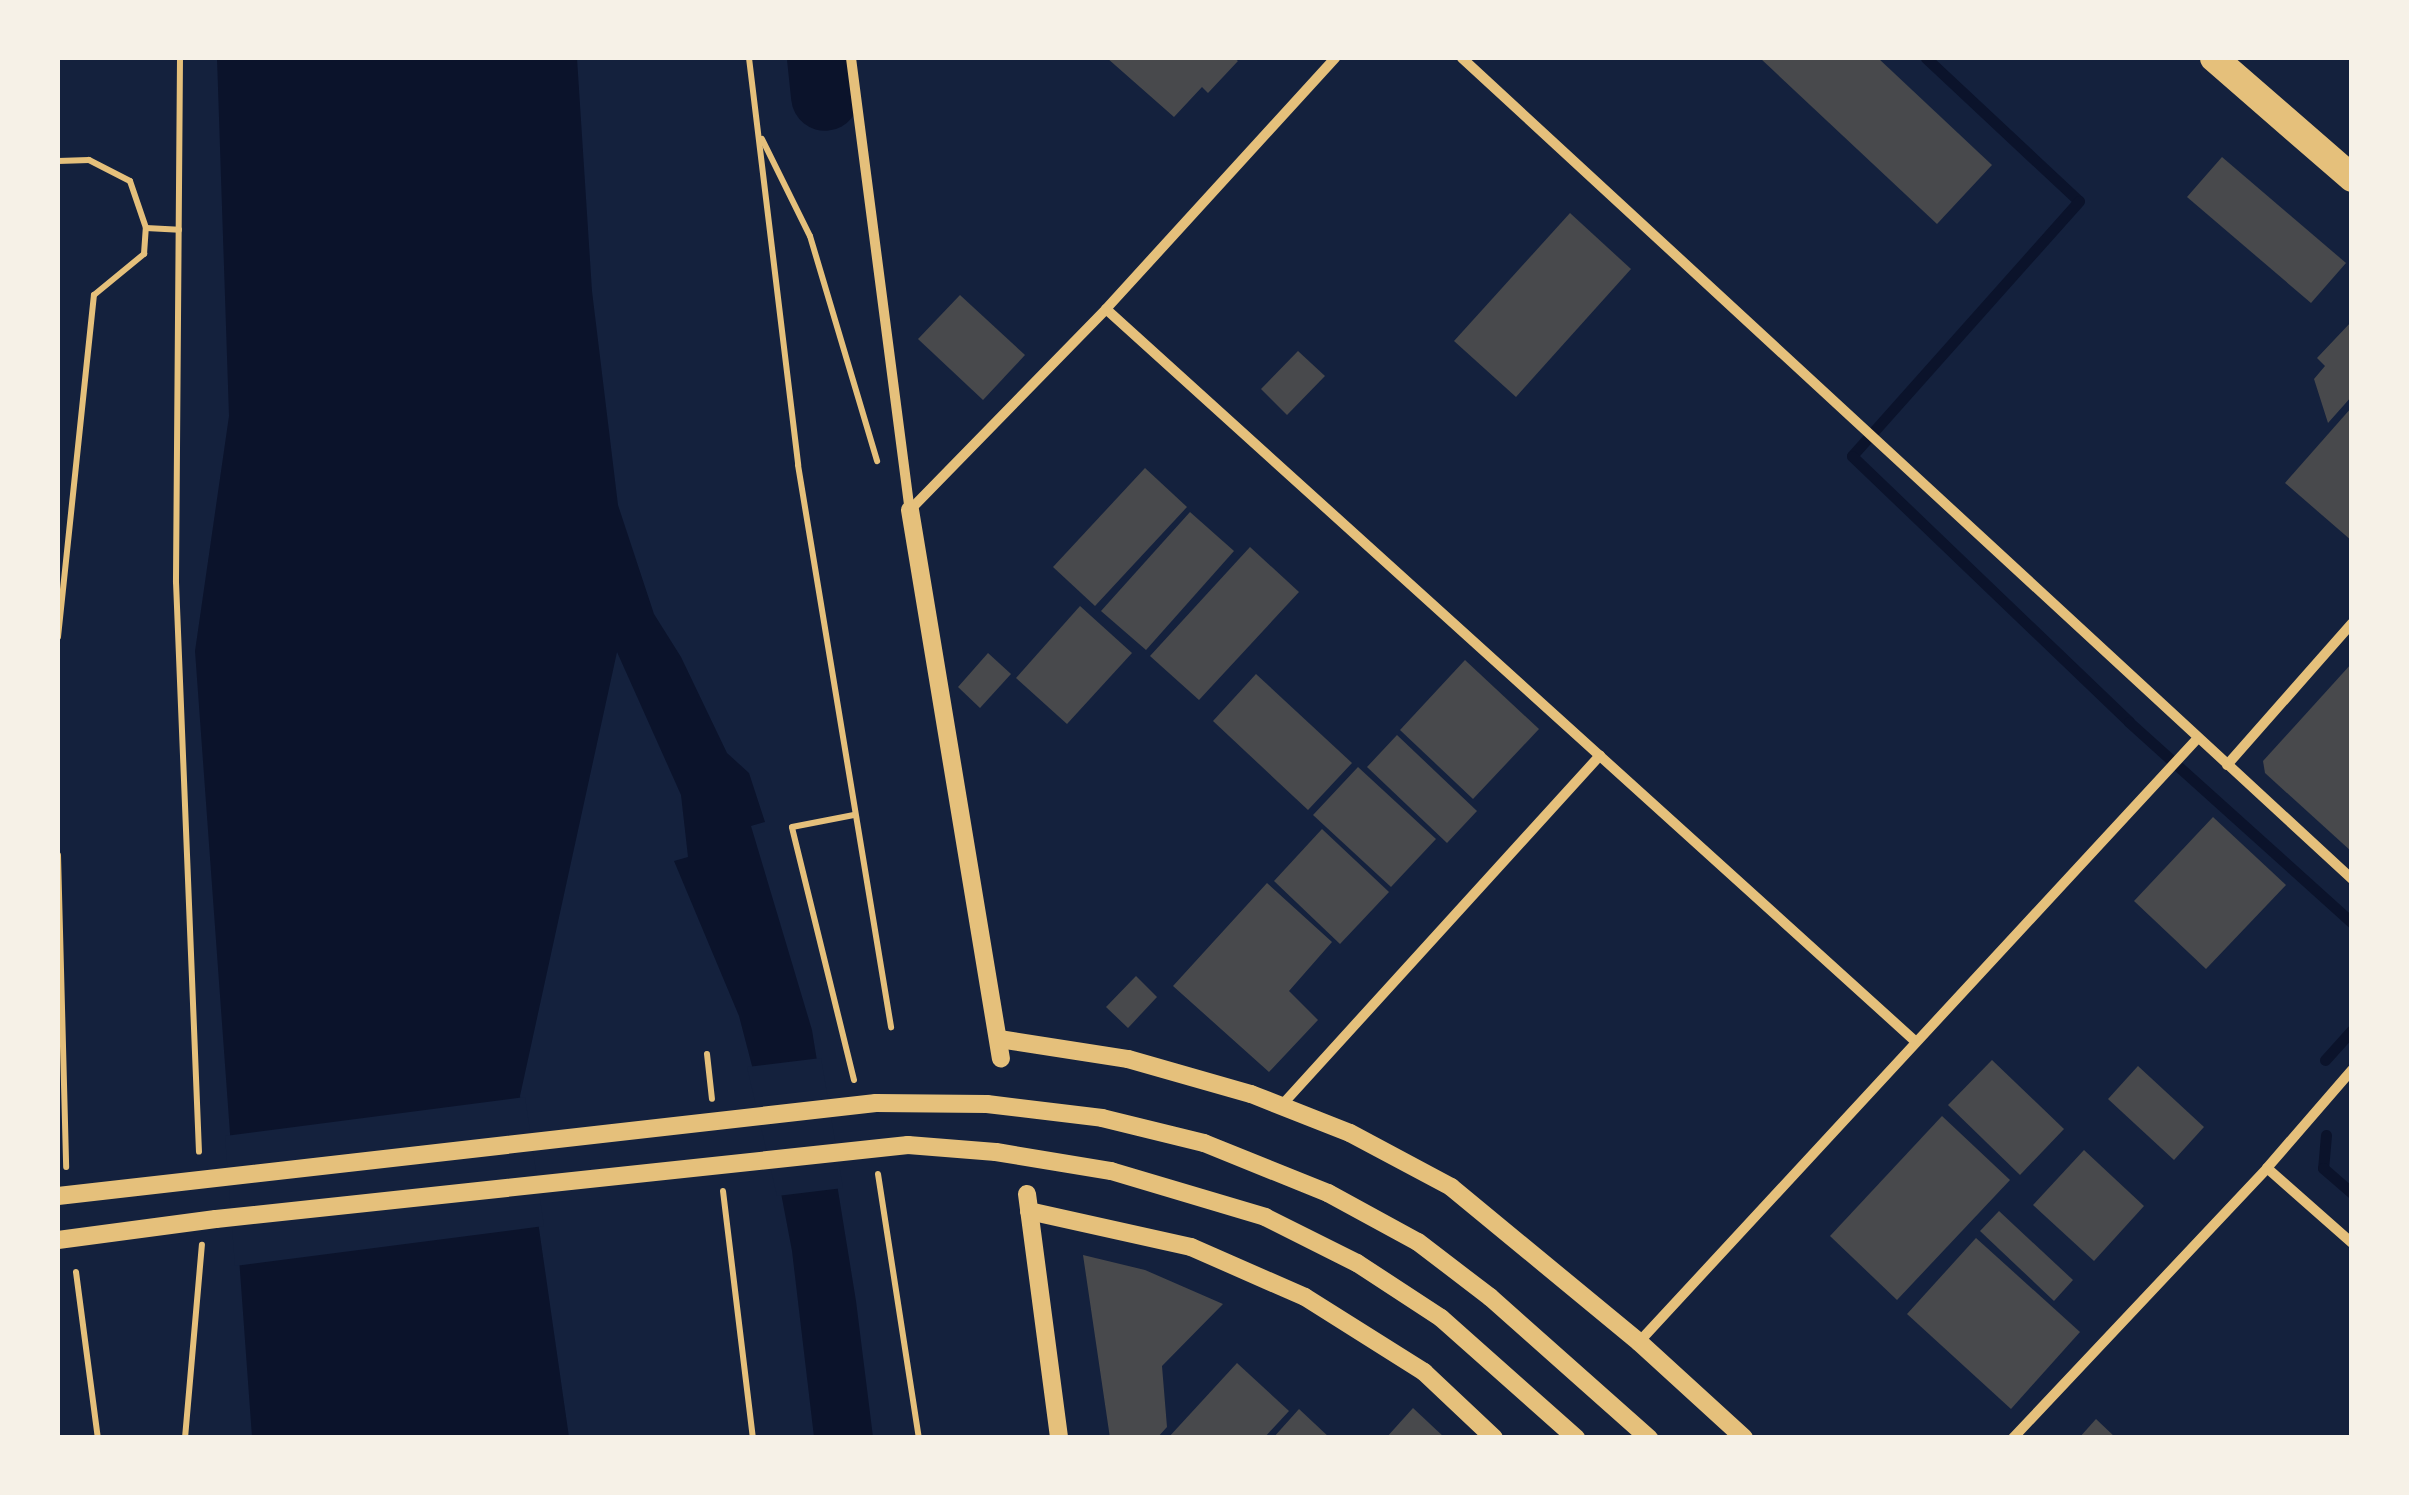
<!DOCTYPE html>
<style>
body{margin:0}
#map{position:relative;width:2409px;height:1495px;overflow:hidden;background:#14213d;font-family:"Fira Sans",sans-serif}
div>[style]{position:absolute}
.water>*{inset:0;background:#0b132b}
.pier>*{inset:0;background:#14213d}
.stream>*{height:11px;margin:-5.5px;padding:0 5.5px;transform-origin:5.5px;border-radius:5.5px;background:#0b132b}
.river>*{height:68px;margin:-34px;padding:0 34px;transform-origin:34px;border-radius:34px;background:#0b132b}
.building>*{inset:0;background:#48494c}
.path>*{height:6px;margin:-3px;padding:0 3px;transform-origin:3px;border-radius:3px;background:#e5c07b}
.minor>*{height:10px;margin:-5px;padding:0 5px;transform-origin:5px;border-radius:5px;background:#e5c07b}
.tertiary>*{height:18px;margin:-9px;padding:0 9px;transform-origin:9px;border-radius:9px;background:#e5c07b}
.trunk>*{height:28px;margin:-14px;padding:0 14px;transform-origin:14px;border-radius:14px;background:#e5c07b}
span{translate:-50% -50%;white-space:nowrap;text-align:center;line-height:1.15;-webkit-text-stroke:10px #f6f1e7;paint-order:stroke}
.frame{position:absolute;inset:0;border:60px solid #f6f1e7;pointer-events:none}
</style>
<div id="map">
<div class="water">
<div style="clip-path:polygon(217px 58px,577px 58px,592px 291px,618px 505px,654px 614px,681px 657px,727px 753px,749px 773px,765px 822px,751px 826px,812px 1030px,856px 1301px,873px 1437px,814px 1437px,792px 1251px,770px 1135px,739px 1016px,674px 861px,688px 857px,681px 795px,617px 652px,520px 1096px,569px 1437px,252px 1437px,195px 651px,229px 416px)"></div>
</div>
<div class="pier">
<div style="clip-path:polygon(821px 1058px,843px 1188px,777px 1196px,747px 1067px)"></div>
<div style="clip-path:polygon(525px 1097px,544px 1226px,235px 1266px,225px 1136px)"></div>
</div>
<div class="stream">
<div style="left:1926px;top:58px;width:209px;rotate:43.1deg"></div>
<div style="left:2079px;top:201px;width:341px;rotate:131.7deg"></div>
<div style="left:1852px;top:456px;width:384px;rotate:43.8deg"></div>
<div style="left:2129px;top:722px;width:300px;rotate:42deg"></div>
<div style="left:2325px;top:1060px;width:40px;rotate:-48deg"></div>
<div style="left:2326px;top:1135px;width:33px;rotate:95deg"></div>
<div style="left:2323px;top:1168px;width:38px;rotate:41deg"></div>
</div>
<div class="river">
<div style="left:821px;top:58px;width:39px;rotate:84deg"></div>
</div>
<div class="building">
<div style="clip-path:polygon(1107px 58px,1234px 58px,1238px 61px,1208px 93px,1202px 87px,1174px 117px)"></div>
<div style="clip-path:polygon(1760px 58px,1878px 58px,1992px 165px,1937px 224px)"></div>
<div style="clip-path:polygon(2222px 157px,2346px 263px,2311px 303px,2187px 197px)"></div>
<div style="clip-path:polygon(1570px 213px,1631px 269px,1516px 397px,1454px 341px)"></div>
<div style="clip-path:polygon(960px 295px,1025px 355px,983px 400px,918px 339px)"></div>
<div style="clip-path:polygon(2352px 321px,2352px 396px,2328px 423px,2314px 379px,2325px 366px,2317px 358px)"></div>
<div style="clip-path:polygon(1298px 351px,1325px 376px,1287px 415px,1261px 389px)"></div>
<div style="clip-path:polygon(2352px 407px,2352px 541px,2285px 483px)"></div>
<div style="clip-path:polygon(1145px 468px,1187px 507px,1095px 606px,1053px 567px)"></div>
<div style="clip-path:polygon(1190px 512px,1234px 551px,1146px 650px,1101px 611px)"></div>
<div style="clip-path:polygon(1250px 547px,1299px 592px,1199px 700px,1150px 656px)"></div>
<div style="clip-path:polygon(1080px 606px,1132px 653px,1067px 724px,1016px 678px)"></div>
<div style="clip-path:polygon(988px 653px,1011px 674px,980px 708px,958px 687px)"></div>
<div style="clip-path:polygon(1465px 660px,1539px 729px,1473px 799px,1400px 730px)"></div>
<div style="clip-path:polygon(2352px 663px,2352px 852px,2265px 773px,2263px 761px)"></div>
<div style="clip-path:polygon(1256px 674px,1352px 763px,1308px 810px,1213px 721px)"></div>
<div style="clip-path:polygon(1397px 735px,1477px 811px,1447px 843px,1367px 767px)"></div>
<div style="clip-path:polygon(1358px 767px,1436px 839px,1391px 887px,1313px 815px)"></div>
<div style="clip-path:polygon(2213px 817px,2286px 885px,2206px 969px,2134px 901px)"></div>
<div style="clip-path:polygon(1322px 829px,1389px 892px,1340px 944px,1274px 881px)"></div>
<div style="clip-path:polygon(1267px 883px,1332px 942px,1289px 991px,1318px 1020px,1269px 1072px,1173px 986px)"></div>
<div style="clip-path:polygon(1136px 976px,1157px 997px,1128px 1028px,1106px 1007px)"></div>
<div style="clip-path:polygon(1992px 1060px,2064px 1129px,2020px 1175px,1948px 1105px)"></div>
<div style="clip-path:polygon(2138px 1066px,2204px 1127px,2174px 1160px,2108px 1099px)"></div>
<div style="clip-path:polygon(1942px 1116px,2010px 1180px,1897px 1300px,1830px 1236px)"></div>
<div style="clip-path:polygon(2084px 1150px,2144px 1206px,2094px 1261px,2033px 1205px)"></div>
<div style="clip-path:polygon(1999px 1211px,2073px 1280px,2054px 1301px,1980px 1231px)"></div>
<div style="clip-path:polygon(1976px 1238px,2080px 1332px,2011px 1409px,1907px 1314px)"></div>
<div style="clip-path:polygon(1083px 1255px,1145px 1270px,1223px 1304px,1162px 1366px,1167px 1427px,1157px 1438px,1110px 1438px)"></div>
<div style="clip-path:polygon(1237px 1363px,1289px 1411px,1264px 1438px,1168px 1438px)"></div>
<div style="clip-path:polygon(1413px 1408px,1445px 1438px,1386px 1438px)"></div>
<div style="clip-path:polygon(1299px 1409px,1330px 1438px,1273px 1438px)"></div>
<div style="clip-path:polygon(2096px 1419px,2116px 1438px,2079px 1438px)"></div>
</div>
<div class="path">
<div style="left:180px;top:58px;width:524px;rotate:90.44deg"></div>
<div style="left:176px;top:582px;width:570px;rotate:87.69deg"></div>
<div style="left:749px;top:58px;width:410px;rotate:83.1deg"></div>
<div style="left:798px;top:465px;width:570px;rotate:80.6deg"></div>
<div style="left:762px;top:139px;width:108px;rotate:63.7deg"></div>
<div style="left:810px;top:236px;width:235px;rotate:73.4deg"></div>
<div style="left:58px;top:161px;width:31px;rotate:-2deg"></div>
<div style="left:89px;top:160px;width:46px;rotate:27.1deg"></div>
<div style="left:130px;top:181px;width:50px;rotate:71.2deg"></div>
<div style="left:58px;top:637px;width:344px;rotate:-84deg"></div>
<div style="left:94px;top:295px;width:65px;rotate:-39.4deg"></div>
<div style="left:144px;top:254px;width:26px;rotate:-86deg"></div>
<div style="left:146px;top:228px;width:33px;rotate:3deg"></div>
<div style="left:58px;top:855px;width:312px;rotate:88.5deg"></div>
<div style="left:707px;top:1054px;width:45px;rotate:83.7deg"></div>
<div style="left:854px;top:1080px;width:260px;rotate:-103.8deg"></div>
<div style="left:792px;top:827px;width:63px;rotate:-11deg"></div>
<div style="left:878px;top:1174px;width:267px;rotate:81.2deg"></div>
<div style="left:723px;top:1191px;width:249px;rotate:83.1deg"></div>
<div style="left:76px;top:1272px;width:167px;rotate:82.5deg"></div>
<div style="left:185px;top:1438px;width:194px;rotate:-85deg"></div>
</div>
<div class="minor">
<div style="left:851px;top:58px;width:456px;rotate:82.6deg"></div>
<div style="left:1462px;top:58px;width:1211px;rotate:42.69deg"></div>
<div style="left:1106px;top:309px;width:1092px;rotate:42.14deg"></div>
<div style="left:910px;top:510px;width:281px;rotate:-45.7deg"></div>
<div style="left:1106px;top:309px;width:340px;rotate:-47.6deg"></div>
<div style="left:2227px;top:765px;width:189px;rotate:-48.6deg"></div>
<div style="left:1281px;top:1106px;width:474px;rotate:-47.7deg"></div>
<div style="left:2267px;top:1168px;width:113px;rotate:41.4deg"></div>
<div style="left:1639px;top:1342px;width:822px;rotate:-47.22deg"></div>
<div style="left:2013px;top:1438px;width:371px;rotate:-46.7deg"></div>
<div style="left:2267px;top:1168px;width:130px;rotate:-49.1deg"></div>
</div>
<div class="tertiary">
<div style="left:910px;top:510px;width:556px;rotate:80.59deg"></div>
<div style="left:999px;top:1039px;width:131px;rotate:8.8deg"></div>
<div style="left:1128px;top:1059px;width:128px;rotate:15.9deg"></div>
<div style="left:1251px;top:1094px;width:106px;rotate:21.5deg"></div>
<div style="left:1350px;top:1133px;width:115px;rotate:28.1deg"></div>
<div style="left:1451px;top:1187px;width:244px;rotate:39.5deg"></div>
<div style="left:1639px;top:1342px;width:142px;rotate:42.4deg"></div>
<div style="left:1027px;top:1194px;width:246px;rotate:82.5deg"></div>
<div style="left:58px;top:1196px;width:823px;rotate:-6.49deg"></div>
<div style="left:876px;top:1103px;width:111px;rotate:0.5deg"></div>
<div style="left:987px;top:1104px;width:116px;rotate:6.9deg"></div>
<div style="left:1102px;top:1118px;width:105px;rotate:13.8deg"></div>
<div style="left:1204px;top:1143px;width:134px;rotate:22deg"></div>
<div style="left:1328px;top:1193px;width:102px;rotate:28.6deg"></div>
<div style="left:1418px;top:1242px;width:91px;rotate:37.4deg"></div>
<div style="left:1490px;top:1297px;width:213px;rotate:41.6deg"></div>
<div style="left:1029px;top:1211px;width:166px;rotate:12.5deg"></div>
<div style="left:1191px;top:1247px;width:124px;rotate:23.7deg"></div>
<div style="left:1305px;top:1297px;width:141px;rotate:32.2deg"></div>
<div style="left:1424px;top:1372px;width:96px;rotate:43.3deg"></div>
<div style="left:58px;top:1240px;width:159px;rotate:-7.6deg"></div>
<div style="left:216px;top:1219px;width:696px;rotate:-6.1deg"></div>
<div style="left:908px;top:1145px;width:88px;rotate:4.5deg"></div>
<div style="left:996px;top:1152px;width:117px;rotate:9.4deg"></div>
<div style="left:1111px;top:1171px;width:161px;rotate:16.6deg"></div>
<div style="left:1265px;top:1217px;width:103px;rotate:26.6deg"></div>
<div style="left:1357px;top:1263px;width:100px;rotate:33.2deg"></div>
<div style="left:1441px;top:1318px;width:181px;rotate:41.6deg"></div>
</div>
<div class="trunk">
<div style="left:2214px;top:58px;width:183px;rotate:41deg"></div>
</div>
<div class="frame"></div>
</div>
